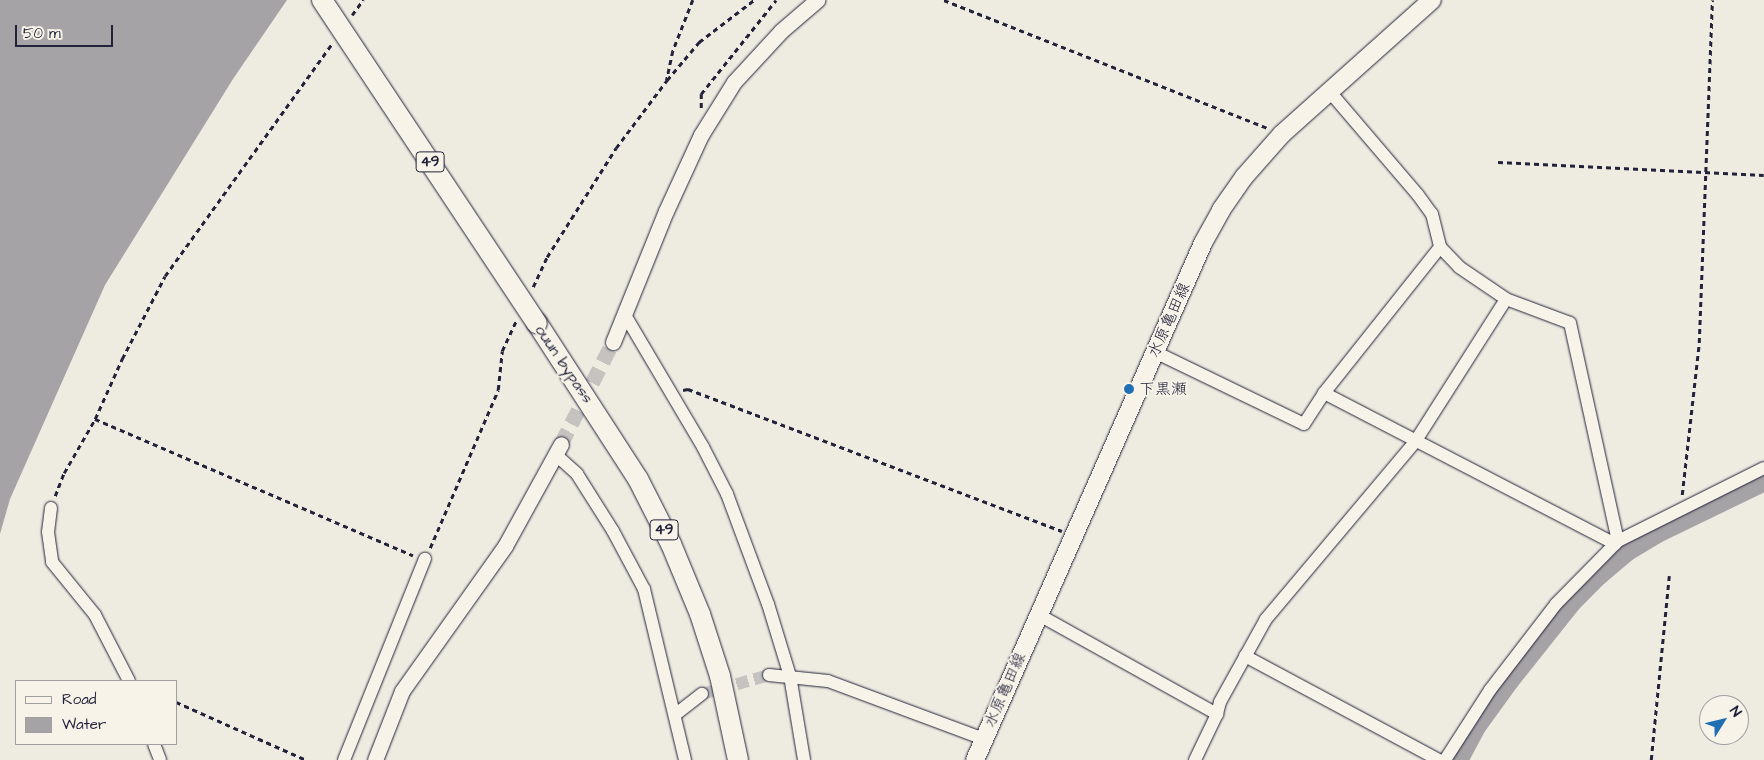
<!DOCTYPE html>
<meta charset="utf-8">
<style>
body{margin:0}
#map{position:relative;width:1764px;height:760px;overflow:hidden;background:#eeebe1;font-family:"Architects Daughter","Klee One",sans-serif}
div>[style]{position:absolute}
.water>*{inset:0;background:#a6a3a6}
.river>*{height:24px;margin:-12px;padding:0 12px;transform-origin:12px;border-radius:12px;background:#a6a3a6}
.minor-tunnel>*{height:12px;margin-top:-6px;transform-origin:0;background:repeating-linear-gradient(90deg,#c5c3c0 0 12px,transparent 0 18px)}
.tertiary-tunnel>*{height:15px;margin-top:-7.5px;transform-origin:0;background:repeating-linear-gradient(90deg,#c5c3c0 0 15px,transparent 0 23px)}
.path>*{height:2.5px;margin-top:-1.25px;transform-origin:0;background:repeating-linear-gradient(90deg,#22223b 0 5px,transparent 0 9px)}
.roads{filter:drop-shadow(0 0 1px #22223b) drop-shadow(0 0 1px #22223b)}
.minor>*{height:12px;margin:-6px;padding:0 6px;transform-origin:6px;border-radius:6px;background:#f7f3e8}
.tertiary>*{height:15px;margin:-7.5px;padding:0 7.5px;transform-origin:7.5px;border-radius:7.5px;background:#f7f3e8}
.secondary>*{height:18px;margin:-9px;padding:0 9px;transform-origin:9px;border-radius:9px;background:#f7f3e8}
.trunk>*{height:20px;margin:-10px;padding:0 10px;transform-origin:10px;border-radius:10px;background:#f7f3e8}
.bridges{filter:drop-shadow(0 0 1px #22223b) drop-shadow(0 0 1px #22223b)}
.trunk-bridge>*{height:20px;margin:-10px;padding:0 10px;transform-origin:10px;border-radius:10px;background:#f7f3e8}
.dots>*{width:14px;height:14px;translate:-50% -50%;box-sizing:border-box;border:2px solid #f7f3e8;border-radius:50%}
span{translate:-50% -50%;white-space:nowrap;text-align:center;line-height:1.15;-webkit-text-stroke:4px #f7f3e8;paint-order:stroke}
.shield-label span{padding:1px 4px;background:#f7f3e8;border:1px solid;border-radius:4px;-webkit-text-stroke-width:0}
.shield-label{font-size:15px;color:#22223b;font-weight:700}
.street-label{font-size:16px;color:#22223b}
.poi-label{font-size:16px;color:#22223b}
.left{translate:0 -50%;text-align:left}
.legend{position:absolute;left:15px;top:680px;width:162px;height:65px;box-sizing:border-box;background:#f7f3e8;border:1px solid #a29fa3;margin:0;padding:6px 9px;list-style:none;font-size:15px;color:#22223b}
.legend li{display:flex;align-items:center;gap:10px;height:25px}
.legend b{width:25px;border:1px solid #a29fa3}
.north{position:absolute;left:1699px;top:695px;width:50px;height:50px;box-sizing:border-box;background:#f7f3e8;border:1px solid #a29fa3;border-radius:50%;rotate:54deg;font-size:14px;font-weight:700;line-height:20px;text-align:center;color:#22223b}
.north::after{content:'';display:block;margin:auto;width:18px;height:22px;background:#1f6fb2;clip-path:polygon(50% 0,100% 100%,50% 72%,0 100%)}
.scale{position:absolute;left:15px;top:25px;width:98px;height:22px;box-sizing:border-box;border:2px solid #22223b;border-top:0;padding-left:6px;font-size:15px;line-height:18px;white-space:nowrap;color:#22223b;-webkit-text-stroke:4px #f7f3e8;paint-order:stroke}
</style>
<div id="map">
<div class="water">
<div style="clip-path:polygon(0 0,287px 0,233px 79px,105px 285px,10px 499px,0 534px)"></div>
</div>
<div class="river">
<div style="left:1456px;top:760px;width:38px;rotate:-62deg"></div>
<div style="left:1474px;top:726px;width:58px;rotate:-54.1deg"></div>
<div style="left:1508px;top:679px;width:100px;rotate:-51.5deg"></div>
<div style="left:1570px;top:601px;width:38px;rotate:-45deg"></div>
<div style="left:1597px;top:574px;width:39px;rotate:-40deg"></div>
<div style="left:1627px;top:549px;width:33px;rotate:-31deg"></div>
<div style="left:1655px;top:532px;width:121px;rotate:-25.9deg"></div>
</div>
<div class="minor-tunnel">
<div style="left:702px;top:694px;width:70px;rotate:-15.8deg"></div>
</div>
<div class="tertiary-tunnel">
<div style="left:561px;top:444px;width:114px;rotate:-63deg"></div>
</div>
<div class="path">
<div style="left:693px;top:0;width:55px;rotate:111.4deg"></div>
<div style="left:673px;top:51px;width:30px;rotate:102deg"></div>
<div style="left:667px;top:80px;width:50px;rotate:-49.9deg"></div>
<div style="left:699px;top:42px;width:69px;rotate:-37.4deg"></div>
<div style="left:944px;top:0;width:347px;rotate:21.6deg"></div>
<div style="left:352px;top:15px;width:19px;rotate:-54deg"></div>
<div style="left:701px;top:108px;width:14px;rotate:-90deg"></div>
<div style="left:701px;top:94px;width:120px;rotate:-51.4deg"></div>
<div style="left:1498px;top:162px;width:266px;rotate:2.8deg"></div>
<div style="left:533px;top:287px;width:33px;rotate:-65deg"></div>
<div style="left:547px;top:257px;width:129px;rotate:-57.7deg"></div>
<div style="left:616px;top:148px;width:85px;rotate:-53.1deg"></div>
<div style="left:683px;top:390px;width:5px;rotate:-11deg"></div>
<div style="left:688px;top:389px;width:400px;rotate:20.8deg"></div>
<div style="left:95px;top:419px;width:346px;rotate:23.2deg"></div>
<div style="left:1682px;top:495px;width:153px;rotate:-83.6deg"></div>
<div style="left:1699px;top:343px;width:343px;rotate:-87.8deg"></div>
<div style="left:55px;top:496px;width:25px;rotate:-69deg"></div>
<div style="left:64px;top:473px;width:62px;rotate:-60.1deg"></div>
<div style="left:95px;top:419px;width:66px;rotate:-65.8deg"></div>
<div style="left:122px;top:359px;width:93px;rotate:-62.6deg"></div>
<div style="left:165px;top:276px;width:286px;rotate:-54.3deg"></div>
<div style="left:430px;top:548px;width:172px;rotate:-66.7deg"></div>
<div style="left:498px;top:390px;width:39px;rotate:-84deg"></div>
<div style="left:502px;top:351px;width:33px;rotate:-65deg"></div>
<div style="left:176px;top:702px;width:142px;rotate:24deg"></div>
<div style="left:1651px;top:760px;width:185px;rotate:-84.4deg"></div>
</div>
<div class="roads">
<div class="minor">
<div style="left:1330px;top:92px;width:135px;rotate:49.5deg"></div>
<div style="left:1418px;top:195px;width:24px;rotate:54deg"></div>
<div style="left:1432px;top:214px;width:34px;rotate:76deg"></div>
<div style="left:1440px;top:247px;width:28px;rotate:46deg"></div>
<div style="left:1459px;top:267px;width:57px;rotate:34.2deg"></div>
<div style="left:1506px;top:299px;width:68px;rotate:20.6deg"></div>
<div style="left:1570px;top:323px;width:223px;rotate:77.6deg"></div>
<div style="left:625px;top:315px;width:153px;rotate:59.4deg"></div>
<div style="left:703px;top:447px;width:53px;rotate:62.9deg"></div>
<div style="left:727px;top:494px;width:117px;rotate:69.6deg"></div>
<div style="left:768px;top:604px;width:75px;rotate:73deg"></div>
<div style="left:790px;top:676px;width:85px;rotate:80.5deg"></div>
<div style="left:1155px;top:352px;width:165px;rotate:25.8deg"></div>
<div style="left:1304px;top:424px;width:37px;rotate:-57deg"></div>
<div style="left:1324px;top:393px;width:186px;rotate:-51.5deg"></div>
<div style="left:1324px;top:393px;width:328px;rotate:27.4deg"></div>
<div style="left:555px;top:454px;width:30px;rotate:42deg"></div>
<div style="left:577px;top:474px;width:67px;rotate:57.7deg"></div>
<div style="left:613px;top:531px;width:66px;rotate:61.9deg"></div>
<div style="left:644px;top:589px;width:176px;rotate:76.5deg"></div>
<div style="left:51px;top:508px;width:24px;rotate:97deg"></div>
<div style="left:48px;top:532px;width:30px;rotate:82deg"></div>
<div style="left:52px;top:562px;width:68px;rotate:50.9deg"></div>
<div style="left:95px;top:615px;width:74px;rotate:62.7deg"></div>
<div style="left:1039px;top:615px;width:204px;rotate:29.1deg"></div>
<div style="left:1245px;top:656px;width:220px;rotate:28.2deg"></div>
<div style="left:769px;top:675px;width:59px;rotate:5.8deg"></div>
<div style="left:828px;top:681px;width:166px;rotate:20.4deg"></div>
<div style="left:676px;top:714px;width:33px;rotate:-38deg"></div>
<div style="left:154px;top:744px;width:17px;rotate:69deg"></div>
<div style="left:344px;top:760px;width:217px;rotate:-68.1deg"></div>
<div style="left:1195px;top:760px;width:51px;rotate:-64.4deg"></div>
<div style="left:1217px;top:714px;width:12px;rotate:-76deg"></div>
<div style="left:1220px;top:702px;width:95px;rotate:-61deg"></div>
<div style="left:1266px;top:619px;width:231px;rotate:-49.9deg"></div>
<div style="left:1415px;top:442px;width:169px;rotate:-57.5deg"></div>
<div style="left:1445px;top:760px;width:83px;rotate:-57.3deg"></div>
<div style="left:1490px;top:690px;width:108px;rotate:-52.5deg"></div>
<div style="left:1556px;top:604px;width:88px;rotate:-45.5deg"></div>
<div style="left:1618px;top:541px;width:163px;rotate:-26.6deg"></div>
</div>
<div class="tertiary">
<div style="left:613px;top:342px;width:141px;rotate:-68deg"></div>
<div style="left:666px;top:211px;width:84px;rotate:-65.3deg"></div>
<div style="left:701px;top:135px;width:62px;rotate:-58.1deg"></div>
<div style="left:734px;top:82px;width:69px;rotate:-47.3deg"></div>
<div style="left:781px;top:31px;width:48px;rotate:-40.7deg"></div>
<div style="left:375px;top:760px;width:74px;rotate:-68.6deg"></div>
<div style="left:402px;top:691px;width:178px;rotate:-54.6deg"></div>
<div style="left:505px;top:546px;width:116px;rotate:-61.2deg"></div>
</div>
<div class="secondary">
<div style="left:975px;top:760px;width:565px;rotate:-66.2deg"></div>
<div style="left:1203px;top:243px;width:38px;rotate:-61deg"></div>
<div style="left:1221px;top:210px;width:40px;rotate:-55.1deg"></div>
<div style="left:1244px;top:177px;width:57px;rotate:-48.5deg"></div>
<div style="left:1282px;top:134px;width:201px;rotate:-41.8deg"></div>
</div>
<div class="trunk">
<div style="left:537px;top:323px;width:186px;rotate:57.1deg"></div>
<div style="left:638px;top:479px;width:73px;rotate:63.1deg"></div>
<div style="left:671px;top:544px;width:76px;rotate:67.5deg"></div>
<div style="left:700px;top:614px;width:65px;rotate:72.1deg"></div>
<div style="left:720px;top:676px;width:86px;rotate:77.9deg"></div>
</div>
</div>
<div class="bridges">
<div class="trunk-bridge">
<div style="left:322px;top:0;width:388px;rotate:56.4deg"></div>
</div>
</div>
<div class="dots">
<div style="left:1129px;top:389px;background:#1f6fb2"></div>
</div>
<div class="shield-label">
<span style="left:430px;top:162px">49</span>
<span style="left:664px;top:530px">49</span>
</div>
<div class="street-label">
<span style="left:1169px;top:320px;rotate:-66deg">水原亀田線</span>
<span style="left:564px;top:364px;rotate:56deg">ouun bypass</span>
<span style="left:1005px;top:690px;rotate:-66deg">水原亀田線</span>
</div>
<div class="poi-label">
<span class="left" style="left:1139px;top:389px">下黒瀬</span>
</div>
<ul class="legend">
<li><b style="height:6px;background:#f7f3e8"></b>Road</li>
<li><b style="height:14px;background:#a6a3a6"></b>Water</li>
</ul>
<div class="north">N</div>
<div class="scale">50 m</div>
</div>
